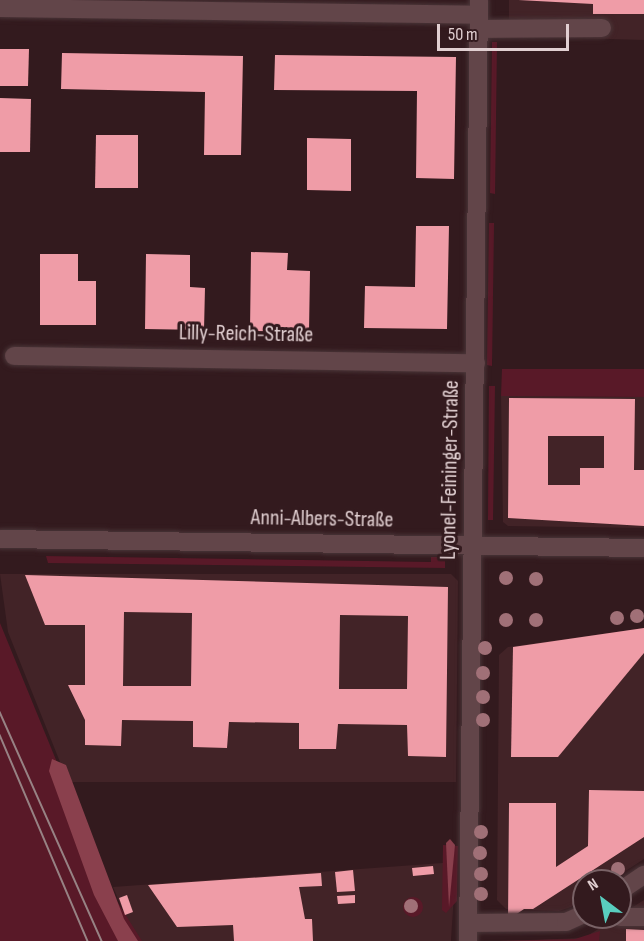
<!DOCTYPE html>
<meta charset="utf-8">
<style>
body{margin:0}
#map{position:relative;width:644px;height:941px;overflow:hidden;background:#331a1e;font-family:"Sofia Sans Condensed",sans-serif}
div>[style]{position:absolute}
.built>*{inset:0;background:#422327}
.green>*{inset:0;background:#591928}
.round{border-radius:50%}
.forest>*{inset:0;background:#8a404d}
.building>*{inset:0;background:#ef9ca7}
.roads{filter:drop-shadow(0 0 2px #4a3538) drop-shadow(0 0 2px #4a3538)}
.minor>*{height:18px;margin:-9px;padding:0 9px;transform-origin:9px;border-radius:9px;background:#624549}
.tram>*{height:1.5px;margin:-0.75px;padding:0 0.75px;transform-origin:0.75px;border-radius:0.75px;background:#978284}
.trees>*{width:14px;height:14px;margin:-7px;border-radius:50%;background:#a07077}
span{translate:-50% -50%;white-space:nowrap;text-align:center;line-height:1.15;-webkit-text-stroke:6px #331a1e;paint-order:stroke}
.street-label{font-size:22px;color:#e1cfd1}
.north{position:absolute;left:572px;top:869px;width:60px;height:60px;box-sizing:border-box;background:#331a1e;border:2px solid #796266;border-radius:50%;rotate:328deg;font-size:16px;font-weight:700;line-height:24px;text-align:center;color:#e1cfd1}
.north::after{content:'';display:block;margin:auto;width:21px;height:27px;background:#59cebf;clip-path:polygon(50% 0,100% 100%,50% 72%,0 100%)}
.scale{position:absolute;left:437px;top:24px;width:132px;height:27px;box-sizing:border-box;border:3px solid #e1cfd1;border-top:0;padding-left:8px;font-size:18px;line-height:21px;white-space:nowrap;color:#e1cfd1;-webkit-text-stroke:4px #331a1e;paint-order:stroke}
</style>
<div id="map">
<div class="built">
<div style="clip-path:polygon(509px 0,644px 0,644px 40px,509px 36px)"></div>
<div style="clip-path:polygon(501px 396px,644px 397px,644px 528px,508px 526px,503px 522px)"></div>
<div style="clip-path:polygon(0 574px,451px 574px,458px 581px,456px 782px,68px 782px,8px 632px)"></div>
<div style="clip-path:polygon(644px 628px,644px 859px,610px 881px,584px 881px,584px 898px,571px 907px,559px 911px,506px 909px,497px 900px,499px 655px,508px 647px)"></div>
<div style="clip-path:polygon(456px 862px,451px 941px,136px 941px,113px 887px)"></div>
<div style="clip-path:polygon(644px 900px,644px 941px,498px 941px,584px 938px)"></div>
</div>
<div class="green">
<div style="clip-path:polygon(492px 42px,497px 42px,495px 194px,490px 193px)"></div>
<div style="clip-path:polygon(489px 223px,494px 223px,492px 366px,487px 365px)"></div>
<div style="clip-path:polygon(502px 369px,644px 369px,644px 397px,501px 396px)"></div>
<div style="clip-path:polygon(489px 386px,495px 386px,493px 520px,488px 520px)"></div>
<div style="clip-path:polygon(46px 556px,431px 562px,431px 557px,445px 557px,445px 568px,48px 563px)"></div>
<div style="clip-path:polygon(0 623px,108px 887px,142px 941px,0 941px)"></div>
<div style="clip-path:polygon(443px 845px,458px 846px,457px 901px,446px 913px,442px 910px)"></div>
<div class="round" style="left:403px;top:897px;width:20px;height:20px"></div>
<div style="clip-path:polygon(600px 931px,599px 941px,497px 941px,575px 939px)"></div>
</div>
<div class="forest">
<div style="clip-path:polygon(52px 759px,66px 765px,124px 919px,138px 941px,118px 941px,94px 895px,49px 771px)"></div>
<div style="clip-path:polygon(450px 839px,455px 845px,449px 907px,446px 843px)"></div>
</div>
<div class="building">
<div style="clip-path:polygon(518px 0,644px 0,644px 14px,593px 14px,593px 4px)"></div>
<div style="clip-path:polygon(0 49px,29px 49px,28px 86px,0 86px)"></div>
<div style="clip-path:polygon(62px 53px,243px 56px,241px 155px,204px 155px,205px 92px,61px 89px)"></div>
<div style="clip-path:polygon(275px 55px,456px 57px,454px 179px,416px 178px,417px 91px,274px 90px)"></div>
<div style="clip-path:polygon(0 98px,31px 99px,30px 152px,0 152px)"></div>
<div style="clip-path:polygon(96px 135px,138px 135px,138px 188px,95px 188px)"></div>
<div style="clip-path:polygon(307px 138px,351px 139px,351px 191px,307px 190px)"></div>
<div style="clip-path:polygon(416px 226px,449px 226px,447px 329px,364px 328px,365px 286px,415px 287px)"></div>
<div style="clip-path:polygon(251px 252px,288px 253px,287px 270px,310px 271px,309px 332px,250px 331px)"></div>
<div style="clip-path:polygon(40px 254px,78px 254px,78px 281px,96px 281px,96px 325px,40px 325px)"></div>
<div style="clip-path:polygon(146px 254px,190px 255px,190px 287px,205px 288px,204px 330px,145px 329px)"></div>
<div style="clip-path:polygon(evenodd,509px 398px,635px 399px,634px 470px,644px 470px,644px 526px,508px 518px,509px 398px,548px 436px,604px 436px,604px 468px,580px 468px,580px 485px,548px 485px,548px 436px)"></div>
<div style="clip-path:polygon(evenodd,25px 575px,448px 587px,446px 757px,408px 756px,407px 725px,338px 724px,336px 749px,299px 749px,299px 723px,229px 722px,227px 748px,193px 747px,193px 721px,122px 720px,121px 746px,85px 745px,85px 720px,68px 685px,85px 685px,85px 625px,45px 625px,25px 575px,124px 612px,192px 613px,191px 686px,123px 686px,124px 612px,25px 575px,340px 615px,408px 616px,407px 689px,339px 689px,340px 615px)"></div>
<div style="clip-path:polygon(644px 628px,644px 653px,558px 757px,511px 757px,513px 647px)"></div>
<div style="clip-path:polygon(589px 790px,644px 791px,644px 837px,533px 909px,524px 909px,508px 920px,509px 803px,556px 803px,556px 867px,588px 846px)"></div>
<div style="clip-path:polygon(433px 866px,434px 874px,413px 876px,412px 868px)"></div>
<div style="clip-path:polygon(353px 870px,355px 891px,337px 892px,335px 872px)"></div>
<div style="clip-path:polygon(321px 873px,322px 886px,299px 887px,305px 919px,312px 919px,313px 941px,234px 941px,233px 925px,177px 927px,148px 885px)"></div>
<div style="clip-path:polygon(127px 895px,133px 912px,125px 915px,119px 898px)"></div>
<div style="clip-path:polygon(355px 895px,355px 903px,338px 904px,337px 896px)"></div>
<div style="clip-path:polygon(626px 929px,644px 930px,644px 941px,626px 941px)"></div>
</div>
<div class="roads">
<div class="minor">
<div style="left:0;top:8px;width:479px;rotate:0.8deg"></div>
<div style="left:479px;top:29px;width:123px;rotate:-0.5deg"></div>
<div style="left:14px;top:356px;width:462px;rotate:0.9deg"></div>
<div style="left:0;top:539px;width:644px;rotate:0.8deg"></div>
<div style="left:620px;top:891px;width:29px;rotate:-34deg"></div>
<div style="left:620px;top:917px;width:24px"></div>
<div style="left:468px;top:923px;width:98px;rotate:-0.6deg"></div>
<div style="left:566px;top:922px;width:20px;rotate:-24deg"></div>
<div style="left:468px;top:941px;width:941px;rotate:-89.33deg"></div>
</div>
</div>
<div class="tram">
<div style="left:0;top:712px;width:251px;rotate:66deg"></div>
<div style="left:0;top:735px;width:224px;rotate:66.9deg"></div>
</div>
<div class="trees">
<div style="left:506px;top:578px"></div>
<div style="left:536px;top:579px"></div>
<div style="left:637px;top:616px"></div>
<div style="left:617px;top:618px"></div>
<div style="left:506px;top:620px"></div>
<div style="left:536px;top:620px"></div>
<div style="left:485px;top:648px"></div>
<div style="left:483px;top:673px"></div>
<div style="left:483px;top:697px"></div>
<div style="left:483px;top:720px"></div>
<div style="left:481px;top:832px"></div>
<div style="left:480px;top:853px"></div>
<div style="left:618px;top:869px"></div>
<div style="left:481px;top:874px"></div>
<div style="left:481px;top:894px"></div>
<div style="left:411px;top:906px"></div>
</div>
<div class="street-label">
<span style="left:246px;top:334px;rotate:1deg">Lilly-Reich-Straße</span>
<span style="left:450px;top:470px;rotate:-89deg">Lyonel-Feininger-Straße</span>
<span style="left:322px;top:519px;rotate:1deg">Anni-Albers-Straße</span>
</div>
<div class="north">N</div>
<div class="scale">50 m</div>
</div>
